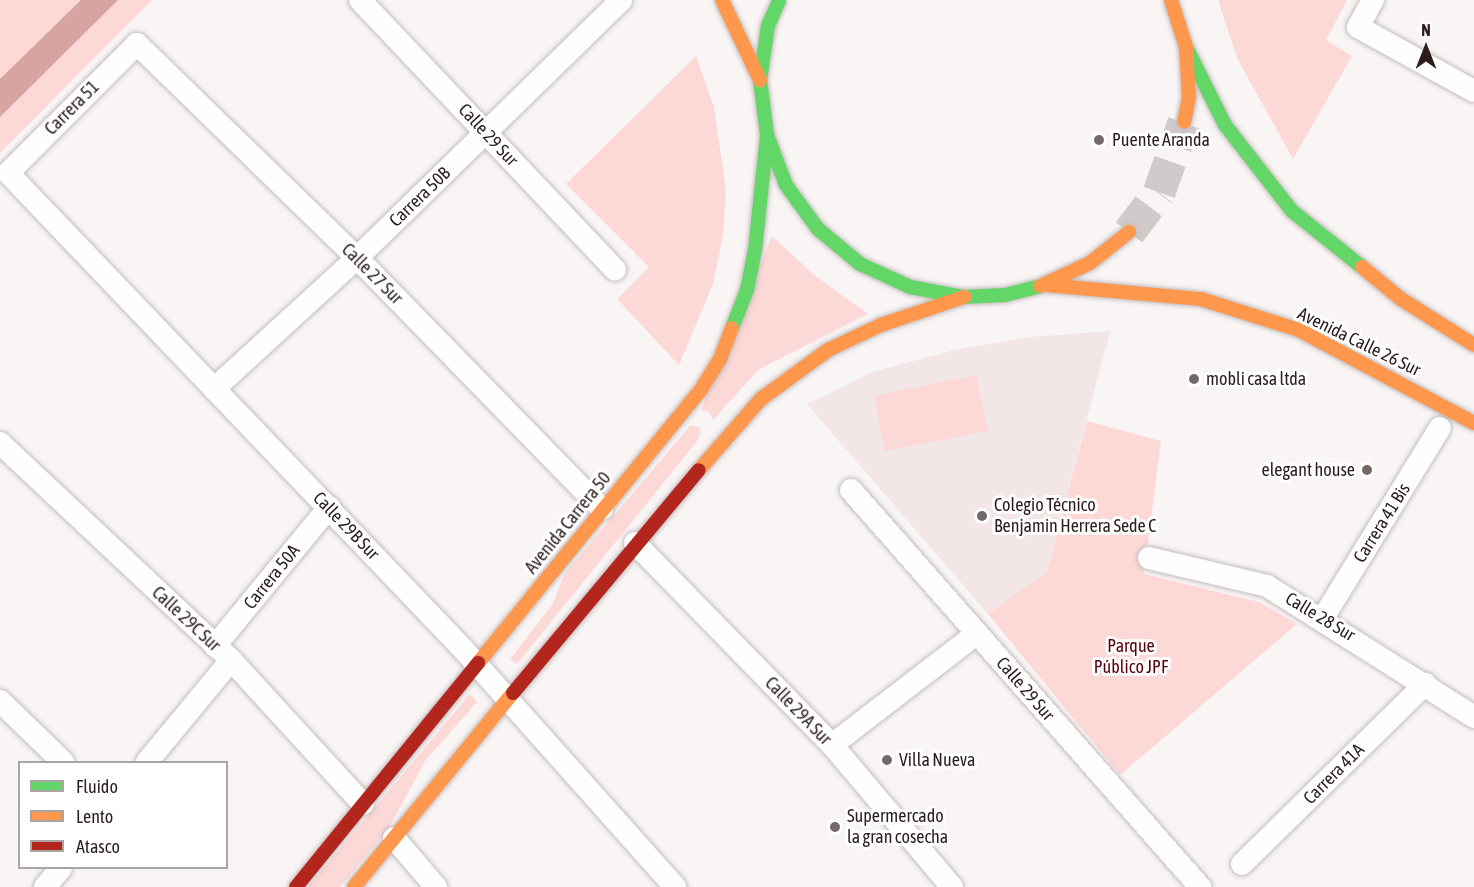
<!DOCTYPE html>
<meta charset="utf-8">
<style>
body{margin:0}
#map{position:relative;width:1474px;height:887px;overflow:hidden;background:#f9f5f5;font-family:"Asap Condensed",sans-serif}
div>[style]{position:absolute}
.built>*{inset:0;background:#f3e6e6}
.green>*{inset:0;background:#fcd8d6}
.water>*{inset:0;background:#d6a5a2}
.primary-tunnel>*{height:33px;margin-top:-16.5px;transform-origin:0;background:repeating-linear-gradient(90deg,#d0caca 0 33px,transparent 0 49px)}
.roads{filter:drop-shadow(0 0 2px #c5bcbc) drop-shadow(0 0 2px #c5bcbc)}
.street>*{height:22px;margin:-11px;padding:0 11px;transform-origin:11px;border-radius:11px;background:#fefefe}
.fast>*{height:14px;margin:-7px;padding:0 7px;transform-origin:7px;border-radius:7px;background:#63d668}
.slow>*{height:14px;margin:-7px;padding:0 7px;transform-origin:7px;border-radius:7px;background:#ff974d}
.jam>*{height:14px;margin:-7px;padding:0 7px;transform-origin:7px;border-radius:7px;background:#b3261e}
.dots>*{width:16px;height:16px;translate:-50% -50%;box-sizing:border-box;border:3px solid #fff;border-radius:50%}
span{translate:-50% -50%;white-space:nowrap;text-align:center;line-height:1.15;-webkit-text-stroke:6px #fff;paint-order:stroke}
.street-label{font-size:18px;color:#2a1d1c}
.poi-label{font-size:18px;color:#2a1d1c}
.left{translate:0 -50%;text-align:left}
.right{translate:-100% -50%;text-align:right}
.park-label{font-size:18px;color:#57010c}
.legend{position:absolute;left:18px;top:761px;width:210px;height:108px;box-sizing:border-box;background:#fff;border:2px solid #aaa5a4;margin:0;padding:8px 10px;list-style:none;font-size:18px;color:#2a1d1c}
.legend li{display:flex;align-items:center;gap:12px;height:30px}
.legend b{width:30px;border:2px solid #aaa5a4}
.north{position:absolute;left:1396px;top:18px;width:60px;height:60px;-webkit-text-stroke:4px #fff;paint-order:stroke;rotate:0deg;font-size:16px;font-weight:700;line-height:24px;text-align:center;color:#2a1d1c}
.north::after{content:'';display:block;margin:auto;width:21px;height:27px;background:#2a1d1c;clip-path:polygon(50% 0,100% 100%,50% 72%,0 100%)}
</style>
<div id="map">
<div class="built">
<div style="clip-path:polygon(1110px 331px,1047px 571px,988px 614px,807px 404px,873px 372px,954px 350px,1030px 337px)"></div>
</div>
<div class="green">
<div style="clip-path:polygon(0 0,152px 0,0 153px)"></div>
<div style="clip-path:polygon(1218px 0,1347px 0,1326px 40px,1352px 56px,1293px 159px,1237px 58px)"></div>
<div style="clip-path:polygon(696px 56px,714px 107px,726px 191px,723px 235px,713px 284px,679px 365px,617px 299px,649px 267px,566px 184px)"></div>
<div style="clip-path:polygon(772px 236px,814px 275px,868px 314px,759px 369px,713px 420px,709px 412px,701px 410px)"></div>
<div style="clip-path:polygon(976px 375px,988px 431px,885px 451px,874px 396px)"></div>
<div style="clip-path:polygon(1087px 421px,1161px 441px,1144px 574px,1259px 602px,1297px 624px,1120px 775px,988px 614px,1047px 571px)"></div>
<div style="clip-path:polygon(691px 425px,701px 428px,698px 440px,517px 664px,510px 659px,552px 605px,565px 573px)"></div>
<div style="clip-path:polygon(470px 694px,477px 702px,425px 761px,389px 828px,340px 887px,308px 887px)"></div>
</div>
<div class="water">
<div style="clip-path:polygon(81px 0,118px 0,0 117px,0 79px)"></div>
</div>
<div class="primary-tunnel">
<div style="left:1129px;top:232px;width:50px;rotate:-53.1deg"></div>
<div style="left:1159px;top:192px;width:74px;rotate:-70.3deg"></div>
</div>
<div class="roads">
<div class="street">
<div style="left:360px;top:0;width:371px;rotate:46.6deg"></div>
<div style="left:1373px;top:0;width:31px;rotate:119deg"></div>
<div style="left:1358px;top:27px;width:132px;rotate:28.9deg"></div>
<div style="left:214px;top:389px;width:194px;rotate:-42.5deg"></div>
<div style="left:357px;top:258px;width:369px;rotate:-44.3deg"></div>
<div style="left:0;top:443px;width:317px;rotate:43.2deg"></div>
<div style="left:231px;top:660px;width:195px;rotate:47.5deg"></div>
<div style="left:851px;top:490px;width:529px;rotate:48.68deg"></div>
<div style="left:602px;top:509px;width:351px;rotate:-134.3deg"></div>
<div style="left:357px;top:258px;width:307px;rotate:-135.8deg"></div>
<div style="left:137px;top:44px;width:182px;rotate:135deg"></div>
<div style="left:8px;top:173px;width:658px;rotate:46.29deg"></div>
<div style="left:463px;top:649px;width:319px;rotate:48.3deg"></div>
<div style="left:635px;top:543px;width:282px;rotate:45.7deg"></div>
<div style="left:832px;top:745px;width:186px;rotate:49.8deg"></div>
<div style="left:1149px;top:558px;width:121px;rotate:13.3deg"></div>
<div style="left:1267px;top:586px;width:245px;rotate:32.3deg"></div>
<div style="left:1323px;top:618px;width:223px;rotate:-58.4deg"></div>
<div style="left:215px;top:646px;width:180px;rotate:-50.6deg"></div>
<div style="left:0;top:701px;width:88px;rotate:44.1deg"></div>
<div style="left:832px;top:745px;width:182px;rotate:-37.6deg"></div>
<div style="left:147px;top:762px;width:132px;rotate:-50.5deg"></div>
<div style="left:394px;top:838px;width:65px;rotate:49.4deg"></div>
<div style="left:1242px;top:864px;width:257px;rotate:-44.5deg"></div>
<div style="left:45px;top:887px;width:25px;rotate:-50deg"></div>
</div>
<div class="fast">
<div style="left:779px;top:1px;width:27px;rotate:114deg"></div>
<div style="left:768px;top:26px;width:55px;rotate:98.4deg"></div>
<div style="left:760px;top:80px;width:55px;rotate:82.7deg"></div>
<div style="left:767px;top:135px;width:53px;rotate:69.2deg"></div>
<div style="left:786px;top:185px;width:54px;rotate:54deg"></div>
<div style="left:818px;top:229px;width:55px;rotate:39.8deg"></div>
<div style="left:860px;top:264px;width:55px;rotate:24.7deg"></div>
<div style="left:910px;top:287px;width:55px;rotate:10.5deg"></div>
<div style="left:964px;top:297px;width:41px;rotate:-2.8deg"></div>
<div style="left:1005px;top:295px;width:36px;rotate:-14deg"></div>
<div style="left:1186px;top:47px;width:87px;rotate:63.4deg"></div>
<div style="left:1225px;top:125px;width:109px;rotate:52.1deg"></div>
<div style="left:1292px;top:211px;width:90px;rotate:38.7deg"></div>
<div style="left:732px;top:328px;width:41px;rotate:-68.5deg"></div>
<div style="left:747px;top:290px;width:41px;rotate:-78.7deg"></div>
<div style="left:755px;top:250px;width:116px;rotate:-84deg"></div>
</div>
<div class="slow">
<div style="left:722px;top:0;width:89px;rotate:64.6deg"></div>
<div style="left:1171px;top:0;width:49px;rotate:72.3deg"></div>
<div style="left:1186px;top:47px;width:50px;rotate:86.6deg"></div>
<div style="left:1189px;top:97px;width:25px;rotate:101deg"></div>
<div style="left:1362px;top:267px;width:50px;rotate:39.4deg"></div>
<div style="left:1401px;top:299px;width:86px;rotate:32.2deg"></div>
<div style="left:1046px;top:285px;width:156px;rotate:5.2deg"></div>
<div style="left:1201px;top:299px;width:103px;rotate:17.6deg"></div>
<div style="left:1299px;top:330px;width:198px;rotate:28deg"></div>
<div style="left:1040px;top:286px;width:55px;rotate:-24.7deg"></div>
<div style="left:1090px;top:263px;width:50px;rotate:-38.5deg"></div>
<div style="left:699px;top:470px;width:94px;rotate:-48.9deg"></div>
<div style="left:761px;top:399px;width:83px;rotate:-36.2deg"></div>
<div style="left:828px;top:350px;width:59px;rotate:-25.3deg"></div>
<div style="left:881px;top:325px;width:88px;rotate:-18.6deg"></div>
<div style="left:478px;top:663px;width:351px;rotate:-50.8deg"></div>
<div style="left:700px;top:391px;width:38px;rotate:-58deg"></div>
<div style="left:720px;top:359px;width:33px;rotate:-69deg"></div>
<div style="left:354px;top:887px;width:251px;rotate:-50.7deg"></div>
</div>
<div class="jam">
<div style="left:513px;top:693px;width:290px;rotate:-50.2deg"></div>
<div style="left:296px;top:887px;width:289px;rotate:-50.9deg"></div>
</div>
</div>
<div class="dots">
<div style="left:1099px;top:140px;background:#726968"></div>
<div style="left:1194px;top:379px;background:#726968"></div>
<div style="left:1367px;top:470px;background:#726968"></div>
<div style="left:982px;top:516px;background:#726968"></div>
<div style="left:887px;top:760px;background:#726968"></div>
<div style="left:835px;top:827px;background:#726968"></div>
</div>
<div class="street-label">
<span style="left:72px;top:108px;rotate:-45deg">Carrera 51</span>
<span style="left:488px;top:135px;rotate:47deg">Calle 29 Sur</span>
<span style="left:420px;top:197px;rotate:-44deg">Carrera 50B</span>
<span style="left:372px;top:274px;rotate:45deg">Calle 27 Sur</span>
<span style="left:1359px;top:342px;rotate:26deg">Avenida Calle 26 Sur</span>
<span style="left:568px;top:523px;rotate:-51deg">Avenida Carrera 50</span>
<span style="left:1382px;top:523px;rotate:-58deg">Carrera 41 Bis</span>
<span style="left:346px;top:526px;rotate:46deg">Calle 29B Sur</span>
<span style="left:272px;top:577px;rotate:-51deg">Carrera 50A</span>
<span style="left:1320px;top:617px;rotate:31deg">Calle 28 Sur</span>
<span style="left:186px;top:619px;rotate:43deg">Calle 29C Sur</span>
<span style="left:1025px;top:689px;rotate:49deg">Calle 29 Sur</span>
<span style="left:798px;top:711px;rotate:46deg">Calle 29A Sur</span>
<span style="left:1334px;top:774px;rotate:-45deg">Carrera 41A</span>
</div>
<div class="poi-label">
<span class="left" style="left:1112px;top:140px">Puente Aranda</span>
<span class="left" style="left:1206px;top:379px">mobli casa ltda</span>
<span class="right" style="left:1355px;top:470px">elegant house</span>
<span class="left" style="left:994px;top:516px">Colegio Técnico<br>Benjamin Herrera Sede C</span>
<span class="left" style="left:899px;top:760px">Villa Nueva</span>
<span class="left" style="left:847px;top:827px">Supermercado<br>la gran cosecha</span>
</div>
<div class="park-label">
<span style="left:1131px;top:657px">Parque<br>Público JPF</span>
</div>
<ul class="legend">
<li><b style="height:8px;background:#63d668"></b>Fluido</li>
<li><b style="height:8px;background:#ff974d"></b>Lento</li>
<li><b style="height:8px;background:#b3261e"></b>Atasco</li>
</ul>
<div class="north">N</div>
</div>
